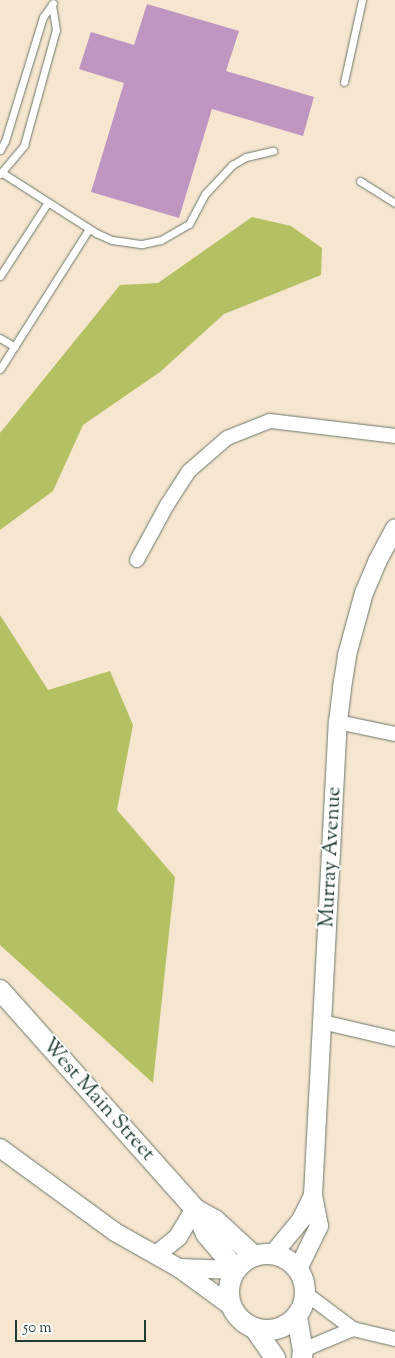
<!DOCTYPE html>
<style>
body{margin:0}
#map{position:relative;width:395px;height:1358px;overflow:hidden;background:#f6e5cf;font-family:"Sorts Mill Goudy",serif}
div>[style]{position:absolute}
.green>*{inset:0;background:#b4c163}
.building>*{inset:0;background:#bf96c2}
.roads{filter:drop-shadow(0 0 1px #6a786a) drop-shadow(0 0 1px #6a786a)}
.service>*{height:7px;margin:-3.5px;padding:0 3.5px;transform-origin:3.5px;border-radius:3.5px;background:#fff}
.minor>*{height:14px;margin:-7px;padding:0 7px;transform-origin:7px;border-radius:7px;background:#fff}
.tertiary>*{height:18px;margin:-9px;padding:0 9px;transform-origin:9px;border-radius:9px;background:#fff}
.secondary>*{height:20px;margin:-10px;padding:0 10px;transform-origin:10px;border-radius:10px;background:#fff}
.secondary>.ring{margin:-10px;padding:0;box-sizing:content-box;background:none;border:20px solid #fff;border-radius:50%}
span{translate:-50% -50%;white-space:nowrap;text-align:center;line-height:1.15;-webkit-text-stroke:4px #fff;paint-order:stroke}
.street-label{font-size:21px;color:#1f3d34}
.scale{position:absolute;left:15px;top:1320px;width:131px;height:22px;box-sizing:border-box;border:2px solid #1f3d34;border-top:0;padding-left:6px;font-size:15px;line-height:18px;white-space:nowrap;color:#1f3d34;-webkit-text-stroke:4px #fff;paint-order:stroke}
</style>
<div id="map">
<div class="green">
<div style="clip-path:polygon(252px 217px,291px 226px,322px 248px,321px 275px,224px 314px,160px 372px,83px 425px,53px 491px,0 530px,0 433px,120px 285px,158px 283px)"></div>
<div style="clip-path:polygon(0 615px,48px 690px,110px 671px,133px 725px,117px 810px,175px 877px,153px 1083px,0 945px)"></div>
</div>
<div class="building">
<div style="clip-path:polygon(147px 4px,239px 31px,226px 71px,314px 97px,303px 136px,212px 109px,179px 218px,91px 192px,124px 83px,79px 69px,91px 32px,134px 45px)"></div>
</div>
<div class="roads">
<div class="service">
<div style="left:344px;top:82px;width:84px;rotate:-77.6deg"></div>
<div style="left:0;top:150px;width:10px;rotate:-61deg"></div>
<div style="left:5px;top:141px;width:130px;rotate:-73deg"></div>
<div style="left:43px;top:17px;width:17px;rotate:-54deg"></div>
<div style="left:1px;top:172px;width:113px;rotate:32.7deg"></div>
<div style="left:96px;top:233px;width:17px;rotate:24deg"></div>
<div style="left:112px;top:240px;width:30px;rotate:8deg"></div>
<div style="left:142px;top:244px;width:19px;rotate:-12deg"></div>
<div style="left:161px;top:240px;width:32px;rotate:-30deg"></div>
<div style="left:189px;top:224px;width:34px;rotate:-62deg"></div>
<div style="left:205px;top:194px;width:40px;rotate:-47deg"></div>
<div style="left:232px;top:165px;width:16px;rotate:-30deg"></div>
<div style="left:246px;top:157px;width:28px;rotate:-13deg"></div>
<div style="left:0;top:174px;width:38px;rotate:-50deg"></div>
<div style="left:24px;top:145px;width:119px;rotate:-74.5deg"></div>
<div style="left:56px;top:30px;width:26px;rotate:-99deg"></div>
<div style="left:360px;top:181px;width:41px;rotate:32.2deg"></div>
<div style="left:0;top:276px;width:88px;rotate:-57deg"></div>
<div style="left:0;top:338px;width:17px;rotate:31deg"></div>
<div style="left:0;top:369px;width:166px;rotate:-57.6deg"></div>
</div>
<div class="minor">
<div style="left:137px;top:560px;width:63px;rotate:-61.4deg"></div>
<div style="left:167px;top:505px;width:40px;rotate:-57.1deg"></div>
<div style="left:189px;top:471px;width:50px;rotate:-41deg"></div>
<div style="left:227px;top:438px;width:46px;rotate:-21.6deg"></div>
<div style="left:270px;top:421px;width:126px;rotate:6.8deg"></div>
<div style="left:338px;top:722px;width:58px;rotate:11.9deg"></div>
<div style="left:322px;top:1022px;width:75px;rotate:13.1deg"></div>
<div style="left:353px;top:1329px;width:43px;rotate:13.4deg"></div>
<div style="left:303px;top:1350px;width:54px;rotate:-22.8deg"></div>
<div style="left:353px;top:1329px;width:60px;rotate:-143.1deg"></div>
</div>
<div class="tertiary">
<div style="left:0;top:1148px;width:142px;rotate:36.1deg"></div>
<div style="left:115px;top:1232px;width:73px;rotate:29.4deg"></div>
<div style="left:179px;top:1268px;width:64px;rotate:36.2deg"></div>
<div style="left:273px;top:1254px;width:44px;rotate:-50.5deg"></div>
<div style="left:301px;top:1220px;width:28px;rotate:-64deg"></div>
<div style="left:156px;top:1255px;width:28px;rotate:-39deg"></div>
<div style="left:178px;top:1237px;width:33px;rotate:-59deg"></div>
<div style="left:179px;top:1268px;width:57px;rotate:2deg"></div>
<div style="left:298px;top:1269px;width:48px;rotate:-64deg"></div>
<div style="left:319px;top:1226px;width:32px;rotate:-101deg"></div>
<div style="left:313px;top:1195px;width:474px;rotate:-87deg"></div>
<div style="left:338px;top:722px;width:34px;rotate:-83deg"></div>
<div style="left:342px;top:688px;width:33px;rotate:-81deg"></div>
<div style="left:347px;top:655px;width:64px;rotate:-74.7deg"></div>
<div style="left:364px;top:593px;width:34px;rotate:-67deg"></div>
<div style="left:377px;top:562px;width:38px;rotate:-62deg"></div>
</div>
<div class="secondary">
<div style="left:0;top:990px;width:293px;rotate:48.3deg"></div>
<div style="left:195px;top:1209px;width:23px;rotate:29deg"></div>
<div style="left:215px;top:1220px;width:53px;rotate:42.7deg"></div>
<div style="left:195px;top:1209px;width:27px;rotate:66deg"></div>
<div style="left:206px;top:1234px;width:46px;rotate:49.4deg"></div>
<div class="ring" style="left:229px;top:1254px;width:56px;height:56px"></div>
<div style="left:297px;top:1317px;width:34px;rotate:80deg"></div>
<div style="left:303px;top:1350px;width:8px;rotate:97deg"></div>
<div style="left:255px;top:1329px;width:35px;rotate:55deg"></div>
</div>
</div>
<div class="street-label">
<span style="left:331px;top:857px;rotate:-87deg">Murray Avenue</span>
<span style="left:98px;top:1100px;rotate:48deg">West Main Street</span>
</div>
<div class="scale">50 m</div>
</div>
